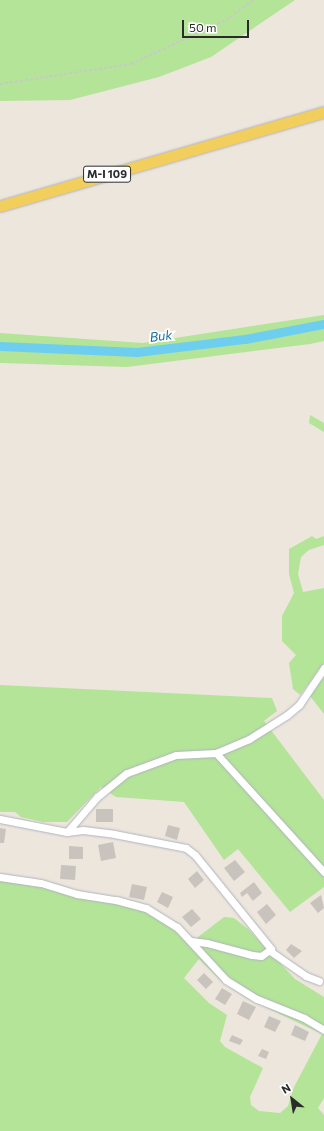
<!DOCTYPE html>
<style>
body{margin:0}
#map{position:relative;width:324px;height:1131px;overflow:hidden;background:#ede6dd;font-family:Commissioner,sans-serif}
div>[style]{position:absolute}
.green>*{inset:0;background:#b3e498}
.canal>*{height:9px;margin:-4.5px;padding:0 4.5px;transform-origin:4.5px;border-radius:4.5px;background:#6ecef0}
.building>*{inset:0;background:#c8c3bc}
.path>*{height:1.5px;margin-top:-0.75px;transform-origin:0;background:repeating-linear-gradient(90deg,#c8c8c8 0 3px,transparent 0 5px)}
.roads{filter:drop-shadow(0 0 1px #b1b3bf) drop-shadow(0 0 1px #b1b3bf)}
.street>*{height:7px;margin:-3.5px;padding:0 3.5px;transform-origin:3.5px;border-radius:3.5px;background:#fff}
.primary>*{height:11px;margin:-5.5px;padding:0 5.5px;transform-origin:5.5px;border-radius:5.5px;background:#f2ce5c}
span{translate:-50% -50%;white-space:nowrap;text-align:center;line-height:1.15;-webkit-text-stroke:3.5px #fff;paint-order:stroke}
.shield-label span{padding:1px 3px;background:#fff;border:1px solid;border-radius:3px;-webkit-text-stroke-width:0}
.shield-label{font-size:11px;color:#2b2b2b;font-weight:700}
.water-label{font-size:13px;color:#0c6c9d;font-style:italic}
.north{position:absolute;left:272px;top:1079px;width:40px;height:40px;-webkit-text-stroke:3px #fff;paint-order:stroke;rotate:330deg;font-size:11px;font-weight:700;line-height:16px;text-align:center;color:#2b2b2b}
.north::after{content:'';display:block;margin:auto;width:14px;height:18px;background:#2b2b2b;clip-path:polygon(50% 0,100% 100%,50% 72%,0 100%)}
.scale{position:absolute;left:182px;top:20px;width:67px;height:18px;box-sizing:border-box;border:2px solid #2b2b2b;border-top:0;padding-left:5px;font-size:12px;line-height:14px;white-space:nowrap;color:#2b2b2b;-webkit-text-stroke:3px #fff;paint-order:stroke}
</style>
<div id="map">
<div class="green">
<div style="clip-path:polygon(0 0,295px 0,211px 57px,159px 77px,70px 100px,0 101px)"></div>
<div style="clip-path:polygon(324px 315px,324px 341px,310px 344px,127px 367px,0 363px,0 333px,143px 343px)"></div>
<div style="clip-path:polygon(310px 415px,324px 423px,324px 432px,309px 423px)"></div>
<div style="clip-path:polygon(312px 536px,316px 539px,324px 536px,324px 545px,309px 550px,301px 557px,298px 574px,303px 592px,324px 588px,324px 663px,300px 695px,293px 689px,289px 663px,296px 655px,282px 641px,282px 616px,294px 593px,289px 574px,289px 549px)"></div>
<div style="clip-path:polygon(324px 676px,324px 714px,310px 696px)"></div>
<div style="clip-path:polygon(0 685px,272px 698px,277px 711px,264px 721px,324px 800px,324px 887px,290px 912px,238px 849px,224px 860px,184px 802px,116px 797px,101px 787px,67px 822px,43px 822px,21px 817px,15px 812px,0 812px)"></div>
<div style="clip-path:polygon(evenodd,0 881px,39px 885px,145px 911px,175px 929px,189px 944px,224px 917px,234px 918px,248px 929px,295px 979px,324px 997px,324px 1098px,318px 1108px,324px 1115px,324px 1131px,0 1131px,0 881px,199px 959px,221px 981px,248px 999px,322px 1034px,294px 1087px,288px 1106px,280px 1113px,259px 1111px,251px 1105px,250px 1097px,263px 1068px,225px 1047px,220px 1041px,227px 1015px,209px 1003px,184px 978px,199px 959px)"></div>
</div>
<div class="canal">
<div style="left:0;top:346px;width:137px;rotate:2.5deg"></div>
<div style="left:137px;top:352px;width:109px;rotate:-6.9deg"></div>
<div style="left:245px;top:339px;width:80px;rotate:-10.8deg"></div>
</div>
<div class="building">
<div style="clip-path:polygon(96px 809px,113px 809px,113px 822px,96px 822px)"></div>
<div style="clip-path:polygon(168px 825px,180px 828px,177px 840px,165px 836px)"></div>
<div style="clip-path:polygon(0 828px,6px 829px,4px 843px,0 843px)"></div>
<div style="clip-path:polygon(113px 842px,116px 858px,101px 861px,98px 845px)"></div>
<div style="clip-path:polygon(69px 846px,83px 847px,83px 859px,69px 859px)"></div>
<div style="clip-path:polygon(235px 860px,245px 872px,234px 881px,224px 868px)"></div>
<div style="clip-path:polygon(61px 865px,76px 866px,75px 880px,60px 879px)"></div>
<div style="clip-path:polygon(197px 871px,204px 880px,195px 888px,188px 879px)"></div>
<div style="clip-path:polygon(254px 882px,262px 893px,253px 901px,247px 893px,242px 897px,240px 893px)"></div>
<div style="clip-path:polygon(132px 884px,147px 887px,144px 900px,129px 897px)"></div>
<div style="clip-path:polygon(162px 892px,173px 897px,168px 908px,157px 902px)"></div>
<div style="clip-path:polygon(321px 895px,324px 908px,318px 913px,310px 903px)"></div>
<div style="clip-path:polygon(267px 904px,276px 915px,266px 924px,257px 912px)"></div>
<div style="clip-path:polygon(192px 909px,201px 919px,191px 927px,182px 917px)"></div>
<div style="clip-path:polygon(291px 944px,302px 951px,294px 958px,286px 950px)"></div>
<div style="clip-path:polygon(204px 973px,213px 982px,206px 989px,197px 980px)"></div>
<div style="clip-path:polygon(222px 988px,232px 994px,225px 1005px,215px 999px)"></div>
<div style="clip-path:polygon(243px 1001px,256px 1007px,249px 1020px,237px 1014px)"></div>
<div style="clip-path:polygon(269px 1016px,281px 1021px,275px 1032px,264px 1027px)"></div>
<div style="clip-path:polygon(295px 1025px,309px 1032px,305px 1041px,291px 1035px)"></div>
<div style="clip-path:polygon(232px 1035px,243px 1040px,240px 1045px,229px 1041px)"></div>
<div style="clip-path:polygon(262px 1049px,269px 1052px,266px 1059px,258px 1056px)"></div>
</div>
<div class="path">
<div style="left:0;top:84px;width:133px;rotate:-8.7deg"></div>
<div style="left:131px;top:64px;width:105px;rotate:-24.9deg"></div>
<div style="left:226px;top:20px;width:34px;rotate:-36deg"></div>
</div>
<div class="roads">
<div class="street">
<div style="left:216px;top:753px;width:36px;rotate:-23deg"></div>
<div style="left:249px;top:739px;width:45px;rotate:-32.3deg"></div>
<div style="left:287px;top:715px;width:16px;rotate:-40deg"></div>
<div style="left:299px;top:705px;width:45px;rotate:-56deg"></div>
<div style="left:0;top:819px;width:68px;rotate:11deg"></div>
<div style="left:67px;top:832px;width:46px;rotate:-49.4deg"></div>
<div style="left:97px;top:797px;width:38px;rotate:-39deg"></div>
<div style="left:127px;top:773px;width:52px;rotate:-20.2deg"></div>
<div style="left:176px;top:755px;width:40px;rotate:-2.9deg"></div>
<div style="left:216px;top:753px;width:161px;rotate:47.8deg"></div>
<div style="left:67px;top:832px;width:16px;rotate:-7deg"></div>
<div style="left:83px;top:830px;width:31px;rotate:7deg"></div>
<div style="left:114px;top:834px;width:73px;rotate:11deg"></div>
<div style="left:186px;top:848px;width:11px;rotate:38deg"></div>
<div style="left:195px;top:855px;width:121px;rotate:51deg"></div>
<div style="left:271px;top:949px;width:12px;rotate:145deg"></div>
<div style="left:261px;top:956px;width:9px;rotate:-174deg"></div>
<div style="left:252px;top:955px;width:47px;rotate:-165.1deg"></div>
<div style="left:207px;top:943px;width:16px;rotate:-173deg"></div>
<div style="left:0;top:877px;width:41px;rotate:8.3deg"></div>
<div style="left:41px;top:883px;width:38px;rotate:17deg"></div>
<div style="left:77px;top:894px;width:39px;rotate:9deg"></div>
<div style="left:116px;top:900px;width:31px;rotate:15deg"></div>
<div style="left:146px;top:908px;width:36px;rotate:32deg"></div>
<div style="left:177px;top:927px;width:72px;rotate:47.2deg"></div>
<div style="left:226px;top:980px;width:36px;rotate:32deg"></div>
<div style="left:257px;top:999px;width:51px;rotate:22deg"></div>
<div style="left:304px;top:1018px;width:23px;rotate:31deg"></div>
<div style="left:270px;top:951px;width:44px;rotate:34.8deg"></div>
<div style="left:306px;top:976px;width:14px;rotate:21deg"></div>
</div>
<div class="primary">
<div style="left:0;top:206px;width:337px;rotate:-16.2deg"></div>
</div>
</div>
<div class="shield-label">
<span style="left:107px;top:174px">M-I 109</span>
</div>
<div class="water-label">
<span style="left:161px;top:336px;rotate:-7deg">Buk</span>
</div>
<div class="north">N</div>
<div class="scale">50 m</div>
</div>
